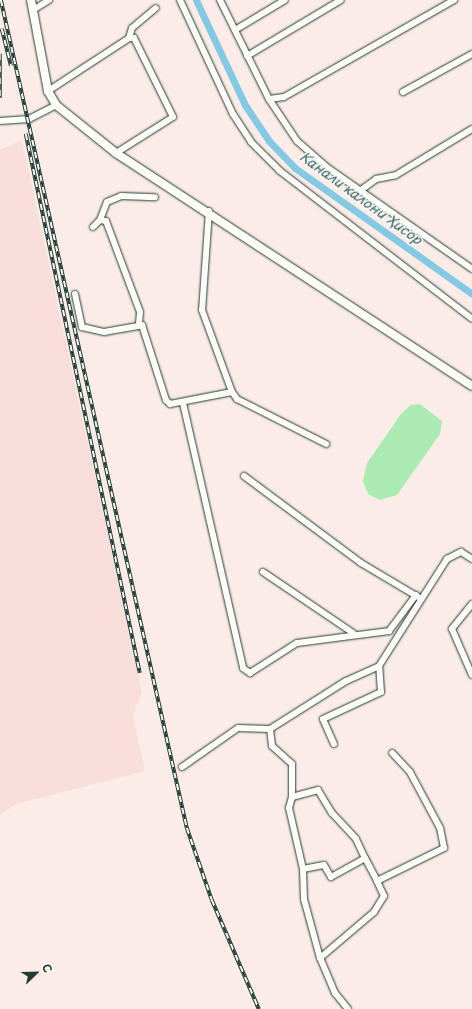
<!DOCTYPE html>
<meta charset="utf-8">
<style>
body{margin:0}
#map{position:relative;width:472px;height:1009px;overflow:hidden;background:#fcece8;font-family:"Playpen Sans",sans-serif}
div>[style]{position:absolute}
.built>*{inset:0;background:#f7dedb}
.green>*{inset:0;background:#abebb3}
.canal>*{height:7px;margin:-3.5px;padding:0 3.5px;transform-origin:3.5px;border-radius:3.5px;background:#83c9e4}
.roads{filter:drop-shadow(0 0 1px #1f3d34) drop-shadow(0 0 1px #1f3d34)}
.street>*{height:6px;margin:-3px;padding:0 3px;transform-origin:3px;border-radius:3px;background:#fdfcf7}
.secondary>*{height:8px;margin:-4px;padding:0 4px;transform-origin:4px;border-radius:4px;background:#fdfcf7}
.rail>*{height:3.5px;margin-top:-1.75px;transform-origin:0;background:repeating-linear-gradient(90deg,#fdfcf7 0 6px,#1f3d34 0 12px);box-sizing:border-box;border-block:1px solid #1f3d34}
span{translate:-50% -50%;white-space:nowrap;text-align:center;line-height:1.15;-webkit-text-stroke:3px #fdfcf7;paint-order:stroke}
.water-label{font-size:14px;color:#386060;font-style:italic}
.north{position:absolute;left:16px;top:953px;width:40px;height:40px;-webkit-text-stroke:3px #fdfcf7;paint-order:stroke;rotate:67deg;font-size:11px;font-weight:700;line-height:16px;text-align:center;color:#1f3d34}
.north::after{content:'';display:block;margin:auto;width:14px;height:18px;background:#1f3d34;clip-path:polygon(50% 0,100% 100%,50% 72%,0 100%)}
</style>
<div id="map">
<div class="built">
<div style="clip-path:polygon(22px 140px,142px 692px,133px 716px,145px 771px,16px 804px,0 815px,0 150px)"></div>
</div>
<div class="green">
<div style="clip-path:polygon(420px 404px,442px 421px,440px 434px,397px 495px,380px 500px,368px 494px,363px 481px,367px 463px,401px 414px,411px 405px)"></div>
</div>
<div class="canal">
<div style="left:196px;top:0;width:116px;rotate:65deg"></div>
<div style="left:245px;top:105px;width:43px;rotate:56.3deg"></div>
<div style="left:269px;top:141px;width:37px;rotate:46deg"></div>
<div style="left:295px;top:168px;width:217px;rotate:35.4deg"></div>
</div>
<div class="roads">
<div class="street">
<div style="left:180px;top:0;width:126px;rotate:65.1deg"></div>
<div style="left:233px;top:114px;width:33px;rotate:57deg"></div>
<div style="left:251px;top:142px;width:41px;rotate:45deg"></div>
<div style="left:280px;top:171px;width:242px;rotate:37.6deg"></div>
<div style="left:220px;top:0;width:110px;rotate:63.7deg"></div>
<div style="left:269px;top:99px;width:15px;rotate:-8deg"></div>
<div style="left:284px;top:97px;width:196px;rotate:-29.7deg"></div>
<div style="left:33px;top:10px;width:19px;rotate:-32deg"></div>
<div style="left:235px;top:30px;width:58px;rotate:-31deg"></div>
<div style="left:129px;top:38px;width:10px;rotate:-73deg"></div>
<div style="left:132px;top:28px;width:31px;rotate:-40deg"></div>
<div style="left:247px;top:56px;width:109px;rotate:-30.8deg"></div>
<div style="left:48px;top:91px;width:97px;rotate:-33.2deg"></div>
<div style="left:129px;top:38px;width:5px"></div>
<div style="left:134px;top:38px;width:88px;rotate:63.7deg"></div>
<div style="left:173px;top:117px;width:67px;rotate:147.7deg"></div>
<div style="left:403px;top:92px;width:79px;rotate:-28.8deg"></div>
<div style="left:269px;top:99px;width:50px;rotate:56.3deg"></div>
<div style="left:297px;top:141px;width:41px;rotate:41.1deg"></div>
<div style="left:328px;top:168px;width:176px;rotate:35deg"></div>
<div style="left:0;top:121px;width:29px;rotate:-4deg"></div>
<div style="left:29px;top:119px;width:30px;rotate:-27deg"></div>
<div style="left:361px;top:190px;width:19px;rotate:-36deg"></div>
<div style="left:376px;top:179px;width:20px;rotate:-11deg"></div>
<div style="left:396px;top:175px;width:89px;rotate:-31.2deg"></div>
<div style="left:209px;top:211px;width:99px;rotate:94deg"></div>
<div style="left:202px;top:310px;width:87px;rotate:69.9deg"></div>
<div style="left:232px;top:392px;width:9px;rotate:54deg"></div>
<div style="left:237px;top:399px;width:100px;rotate:26.8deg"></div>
<div style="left:100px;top:220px;width:6px;rotate:9deg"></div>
<div style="left:106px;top:221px;width:97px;rotate:69.5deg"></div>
<div style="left:140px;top:312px;width:11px;rotate:95deg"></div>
<div style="left:93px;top:227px;width:10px;rotate:-45deg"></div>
<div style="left:100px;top:220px;width:19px;rotate:-69deg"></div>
<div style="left:107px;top:202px;width:15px;rotate:-23deg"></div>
<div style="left:121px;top:196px;width:34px;rotate:2deg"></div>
<div style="left:75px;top:294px;width:34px;rotate:78deg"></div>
<div style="left:82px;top:327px;width:23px;rotate:13deg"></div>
<div style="left:104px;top:332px;width:39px;rotate:-10deg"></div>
<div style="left:142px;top:325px;width:79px;rotate:72.3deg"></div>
<div style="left:166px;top:400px;width:6px;rotate:45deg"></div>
<div style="left:170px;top:404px;width:63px;rotate:-11deg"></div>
<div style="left:183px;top:403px;width:272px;rotate:77.2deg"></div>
<div style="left:243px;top:668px;width:9px;rotate:36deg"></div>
<div style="left:250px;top:673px;width:56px;rotate:-32.6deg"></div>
<div style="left:297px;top:643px;width:93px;rotate:-7.4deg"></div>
<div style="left:389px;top:631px;width:45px;rotate:-53.1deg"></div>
<div style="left:244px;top:476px;width:146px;rotate:36.6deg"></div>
<div style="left:361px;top:563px;width:66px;rotate:30.8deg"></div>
<div style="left:263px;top:572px;width:109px;rotate:34.1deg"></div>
<div style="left:472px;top:604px;width:32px;rotate:129deg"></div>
<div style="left:452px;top:629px;width:50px;rotate:66.5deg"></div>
<div style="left:270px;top:729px;width:17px;rotate:83deg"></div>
<div style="left:272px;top:746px;width:27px;rotate:42deg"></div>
<div style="left:292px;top:764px;width:33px;rotate:90deg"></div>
<div style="left:334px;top:744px;width:27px;rotate:-114deg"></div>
<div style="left:323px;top:719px;width:64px;rotate:-25deg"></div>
<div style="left:381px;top:692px;width:26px;rotate:-94deg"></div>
<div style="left:182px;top:767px;width:68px;rotate:-34.9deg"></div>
<div style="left:238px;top:728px;width:32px;rotate:2deg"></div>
<div style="left:270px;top:729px;width:90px;rotate:-32.3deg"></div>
<div style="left:346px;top:681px;width:36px;rotate:-24deg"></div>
<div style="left:379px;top:666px;width:127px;rotate:-57.6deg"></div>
<div style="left:447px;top:559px;width:16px;rotate:-27deg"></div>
<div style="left:461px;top:552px;width:13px;rotate:32deg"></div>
<div style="left:303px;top:869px;width:21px;rotate:-11deg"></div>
<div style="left:324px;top:865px;width:14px;rotate:60deg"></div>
<div style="left:331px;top:877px;width:39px;rotate:-29deg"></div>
<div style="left:365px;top:858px;width:26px;rotate:62deg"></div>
<div style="left:320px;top:958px;width:71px;rotate:-40.4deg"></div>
<div style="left:374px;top:912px;width:19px;rotate:-58deg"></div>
<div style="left:384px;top:896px;width:17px;rotate:-115deg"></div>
<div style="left:377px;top:881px;width:75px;rotate:-26.2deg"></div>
<div style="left:444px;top:848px;width:20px;rotate:-101deg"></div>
<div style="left:440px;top:828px;width:64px;rotate:-118.2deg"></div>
<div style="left:410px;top:772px;width:26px;rotate:-133deg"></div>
<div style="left:348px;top:1009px;width:21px;rotate:-129deg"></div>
<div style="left:335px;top:993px;width:38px;rotate:-113deg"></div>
<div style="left:320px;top:958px;width:61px;rotate:-105.2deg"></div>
<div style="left:304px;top:899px;width:30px;rotate:-92deg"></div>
<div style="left:303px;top:869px;width:63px;rotate:-102.9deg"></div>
<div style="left:289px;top:808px;width:11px;rotate:-75deg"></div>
<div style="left:292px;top:797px;width:27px;rotate:-15deg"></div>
<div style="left:318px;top:790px;width:27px;rotate:59deg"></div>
<div style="left:332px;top:813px;width:35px;rotate:47deg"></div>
<div style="left:356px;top:839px;width:21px;rotate:65deg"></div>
</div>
<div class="secondary">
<div style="left:31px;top:0;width:93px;rotate:79.4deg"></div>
<div style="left:48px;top:91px;width:16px;rotate:60deg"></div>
<div style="left:56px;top:105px;width:77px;rotate:38.7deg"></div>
<div style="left:116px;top:153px;width:425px;rotate:33.2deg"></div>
</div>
</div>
<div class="rail">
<div style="left:1px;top:0;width:849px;rotate:77.34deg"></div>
<div style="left:187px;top:828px;width:76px;rotate:70.9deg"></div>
<div style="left:212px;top:900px;width:119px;rotate:66.7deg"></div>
<div style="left:2px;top:29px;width:38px;rotate:76deg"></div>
<div style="left:0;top:54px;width:44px;rotate:90deg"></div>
<div style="left:26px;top:134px;width:551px;rotate:78.06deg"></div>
</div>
<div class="water-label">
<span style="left:361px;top:198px;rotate:36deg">Канали калони Ҳисор</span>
</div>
<div class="north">С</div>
</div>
